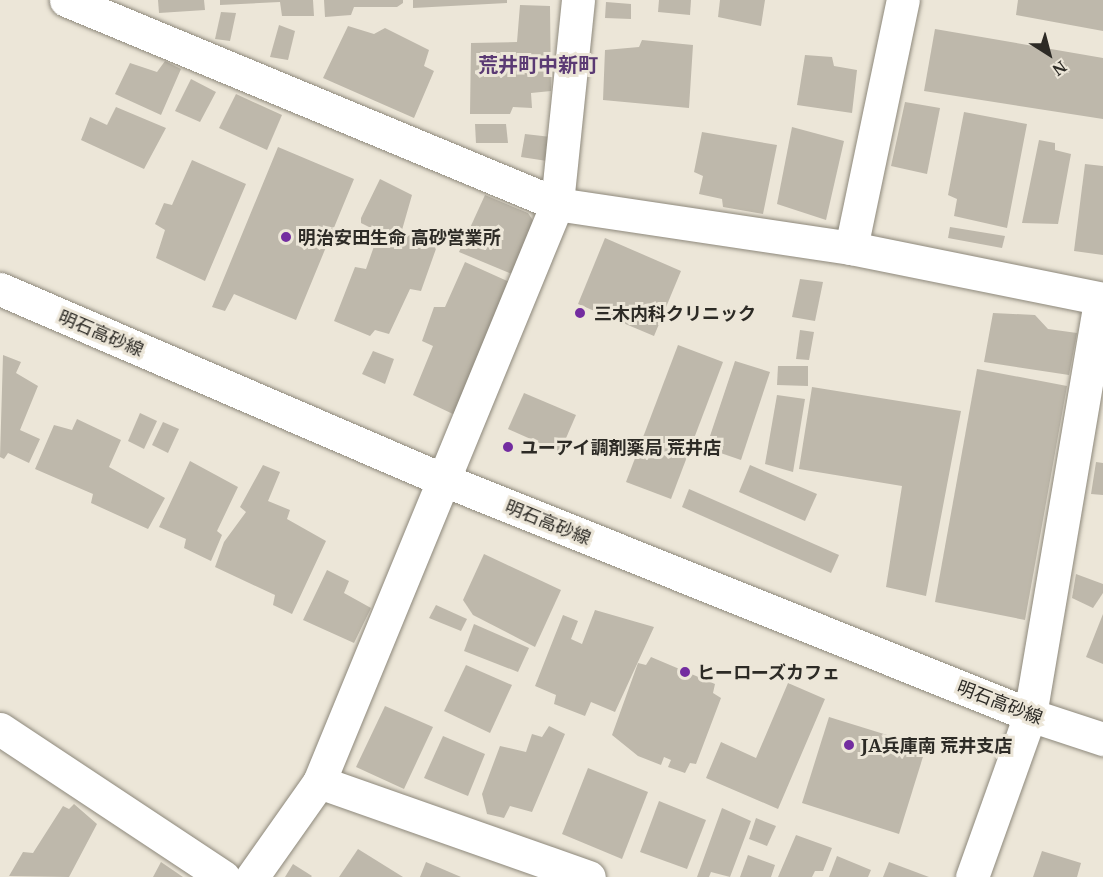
<!DOCTYPE html>
<meta charset="utf-8">
<style>
body{margin:0}
#map{position:relative;width:1103px;height:877px;overflow:hidden;background:#ece6d8;font-family:"Noto Serif","Noto Sans JP",serif}
div>[style]{position:absolute}
.building>*{inset:0;background:#beb8ab}
.roads{filter:drop-shadow(0 0 2px #8d887b) drop-shadow(0 0 2px #8d887b)}
.minor>*{height:33px;margin:-16.5px;padding:0 16.5px;transform-origin:16.5px;border-radius:16.5px;background:#fff}
.secondary>*{height:33px;margin:-16.5px;padding:0 16.5px;transform-origin:16.5px;border-radius:16.5px;background:#fff}
.dots>*{width:16px;height:16px;translate:-50% -50%;box-sizing:border-box;border:3px solid #ece6d8;border-radius:50%}
span{translate:-50% -50%;white-space:nowrap;text-align:center;line-height:1.15;-webkit-text-stroke:6px #ece6d8;paint-order:stroke}
.poi-label{font-size:18px;color:#2d2b26;font-weight:700}
.left{translate:0 -50%;text-align:left}
.street-label{font-size:18px;color:#2d2b26}
.neighbourhood-label{font-size:20px;color:#5b3a74;font-weight:700}
.north{position:absolute;left:1019px;top:24px;width:60px;height:60px;-webkit-text-stroke:4px #ece6d8;paint-order:stroke;rotate:144deg;font-size:16px;font-weight:700;line-height:24px;text-align:center;color:#2d2b26}
.north::after{content:'';display:block;margin:auto;width:21px;height:27px;background:#2d2b26;clip-path:polygon(50% 0,100% 100%,50% 72%,0 100%)}
</style>
<div id="map">
<div class="building">
<div style="clip-path:polygon(158px 0,204px 0,205px 10px,159px 13px)"></div>
<div style="clip-path:polygon(220px 0,313px 0,314px 16px,282px 16px,280px 2px,220px 5px)"></div>
<div style="clip-path:polygon(324px 0,403px 0,403px 3px,397px 7px,354px 7px,351px 15px,325px 17px)"></div>
<div style="clip-path:polygon(413px 0,507px 0,507px 3px,413px 8px)"></div>
<div style="clip-path:polygon(659px 0,691px 0,690px 15px,658px 12px)"></div>
<div style="clip-path:polygon(720px 0,765px 0,761px 26px,718px 17px)"></div>
<div style="clip-path:polygon(1018px 0,1103px 0,1103px 31px,1016px 15px)"></div>
<div style="clip-path:polygon(606px 2px,631px 4px,631px 19px,605px 18px)"></div>
<div style="clip-path:polygon(520px 5px,550px 6px,551px 91px,531px 93px,532px 108px,513px 107px,510px 114px,470px 114px,471px 43px,517px 42px)"></div>
<div style="clip-path:polygon(221px 12px,236px 13px,230px 41px,215px 39px)"></div>
<div style="clip-path:polygon(279px 25px,295px 31px,288px 60px,270px 57px)"></div>
<div style="clip-path:polygon(348px 26px,374px 34px,385px 28px,429px 50px,424px 66px,434px 71px,414px 118px,323px 78px)"></div>
<div style="clip-path:polygon(935px 29px,1103px 58px,1103px 119px,924px 91px)"></div>
<div style="clip-path:polygon(642px 40px,693px 45px,689px 108px,603px 100px,605px 50px,639px 47px)"></div>
<div style="clip-path:polygon(805px 55px,832px 57px,834px 66px,857px 70px,852px 113px,797px 105px)"></div>
<div style="clip-path:polygon(165px 61px,181px 69px,161px 115px,115px 94px,130px 63px,157px 72px)"></div>
<div style="clip-path:polygon(191px 79px,216px 92px,200px 122px,175px 111px)"></div>
<div style="clip-path:polygon(236px 94px,282px 115px,267px 150px,219px 128px)"></div>
<div style="clip-path:polygon(905px 102px,940px 108px,927px 174px,891px 166px)"></div>
<div style="clip-path:polygon(116px 107px,166px 128px,144px 169px,81px 140px,90px 117px,107px 125px)"></div>
<div style="clip-path:polygon(964px 112px,1027px 124px,1007px 228px,954px 216px,957px 199px,948px 195px)"></div>
<div style="clip-path:polygon(475px 124px,506px 124px,508px 143px,476px 143px)"></div>
<div style="clip-path:polygon(792px 127px,844px 141px,826px 220px,777px 204px)"></div>
<div style="clip-path:polygon(702px 132px,777px 145px,763px 214px,723px 207px,722px 199px,699px 194px,703px 176px,694px 172px)"></div>
<div style="clip-path:polygon(525px 134px,551px 137px,547px 161px,521px 157px)"></div>
<div style="clip-path:polygon(1039px 140px,1055px 143px,1055px 150px,1071px 154px,1058px 224px,1022px 223px)"></div>
<div style="clip-path:polygon(278px 147px,354px 179px,296px 320px,234px 294px,225px 311px,212px 307px)"></div>
<div style="clip-path:polygon(192px 160px,246px 184px,205px 281px,156px 258px,165px 230px,155px 224px,164px 203px,172px 205px)"></div>
<div style="clip-path:polygon(1085px 164px,1103px 166px,1103px 255px,1074px 251px)"></div>
<div style="clip-path:polygon(380px 179px,412px 195px,402px 230px,437px 246px,421px 291px,410px 289px,389px 334px,375px 330px,370px 336px,334px 321px,355px 267px,366px 269px,379px 232px,361px 223px,361px 218px)"></div>
<div style="clip-path:polygon(485px 195px,528px 213px,536px 225px,514px 275px,459px 252px)"></div>
<div style="clip-path:polygon(950px 227px,1005px 236px,1002px 248px,948px 238px)"></div>
<div style="clip-path:polygon(605px 238px,681px 271px,654px 336px,578px 304px)"></div>
<div style="clip-path:polygon(465px 262px,514px 284px,455px 415px,413px 395px,433px 346px,422px 341px,434px 307px,445px 307px)"></div>
<div style="clip-path:polygon(800px 279px,823px 282px,815px 321px,792px 317px)"></div>
<div style="clip-path:polygon(993px 313px,1035px 315px,1048px 329px,1077px 333px,1069px 375px,984px 362px)"></div>
<div style="clip-path:polygon(800px 330px,814px 332px,809px 360px,796px 359px)"></div>
<div style="clip-path:polygon(678px 345px,723px 362px,671px 499px,626px 482px)"></div>
<div style="clip-path:polygon(373px 351px,394px 359px,385px 384px,362px 374px)"></div>
<div style="clip-path:polygon(3px 355px,21px 362px,16px 373px,38px 386px,20px 430px,40px 439px,29px 463px,8px 453px,4px 459px,0 457px)"></div>
<div style="clip-path:polygon(735px 361px,770px 372px,741px 460px,706px 448px)"></div>
<div style="clip-path:polygon(778px 366px,808px 366px,808px 386px,777px 385px)"></div>
<div style="clip-path:polygon(977px 369px,1067px 386px,1025px 620px,935px 602px)"></div>
<div style="clip-path:polygon(812px 387px,961px 411px,926px 596px,886px 587px,902px 486px,799px 469px)"></div>
<div style="clip-path:polygon(524px 393px,576px 415px,560px 452px,508px 429px)"></div>
<div style="clip-path:polygon(777px 395px,805px 399px,793px 472px,765px 464px)"></div>
<div style="clip-path:polygon(140px 413px,157px 421px,144px 449px,128px 441px)"></div>
<div style="clip-path:polygon(77px 419px,121px 440px,109px 467px,165px 498px,148px 529px,91px 503px,93px 494px,35px 469px,54px 425px,72px 430px)"></div>
<div style="clip-path:polygon(163px 422px,179px 429px,168px 453px,152px 445px)"></div>
<div style="clip-path:polygon(190px 461px,238px 487px,217px 531px,222px 535px,211px 561px,184px 548px,186px 539px,159px 527px)"></div>
<div style="clip-path:polygon(1096px 462px,1103px 463px,1103px 495px,1091px 494px)"></div>
<div style="clip-path:polygon(263px 465px,280px 472px,268px 501px,290px 510px,287px 519px,326px 541px,292px 614px,273px 605px,275px 595px,215px 567px,224px 542px,246px 512px,240px 507px)"></div>
<div style="clip-path:polygon(750px 465px,817px 494px,805px 521px,739px 492px)"></div>
<div style="clip-path:polygon(689px 489px,839px 555px,831px 573px,682px 507px)"></div>
<div style="clip-path:polygon(484px 554px,561px 590px,535px 647px,473px 615px,463px 600px)"></div>
<div style="clip-path:polygon(327px 570px,349px 581px,344px 593px,371px 608px,354px 643px,303px 620px)"></div>
<div style="clip-path:polygon(1076px 574px,1103px 584px,1103px 593px,1093px 608px,1072px 598px)"></div>
<div style="clip-path:polygon(436px 605px,467px 619px,461px 631px,429px 618px)"></div>
<div style="clip-path:polygon(595px 610px,654px 627px,615px 712px,591px 702px,585px 716px,554px 704px,556px 695px,535px 686px,563px 615px,578px 621px,571px 639px,582px 644px)"></div>
<div style="clip-path:polygon(1103px 614px,1103px 664px,1086px 657px)"></div>
<div style="clip-path:polygon(474px 624px,529px 648px,518px 672px,464px 651px)"></div>
<div style="clip-path:polygon(651px 657px,715px 684px,713px 693px,721px 698px,696px 764px,690px 763px,685px 773px,668px 767px,671px 760px,664px 757px,661px 765px,638px 756px,612px 735px,638px 663px,646px 665px)"></div>
<div style="clip-path:polygon(466px 665px,512px 685px,490px 733px,444px 711px)"></div>
<div style="clip-path:polygon(788px 683px,825px 699px,778px 809px,706px 778px,721px 742px,756px 758px)"></div>
<div style="clip-path:polygon(385px 706px,433px 727px,404px 789px,356px 767px)"></div>
<div style="clip-path:polygon(829px 717px,926px 747px,899px 834px,802px 803px)"></div>
<div style="clip-path:polygon(549px 726px,565px 734px,532px 812px,510px 806px,504px 818px,487px 814px,482px 794px,500px 746px,526px 752px,532px 734px,542px 737px)"></div>
<div style="clip-path:polygon(443px 736px,485px 754px,468px 796px,424px 778px)"></div>
<div style="clip-path:polygon(588px 768px,648px 792px,622px 859px,562px 834px)"></div>
<div style="clip-path:polygon(659px 801px,706px 820px,687px 869px,640px 852px)"></div>
<div style="clip-path:polygon(74px 804px,97px 824px,69px 877px,9px 876px,23px 852px,33px 853px,63px 806px,69px 809px)"></div>
<div style="clip-path:polygon(722px 808px,751px 821px,730px 877px,711px 872px,709px 877px,697px 877px)"></div>
<div style="clip-path:polygon(756px 818px,776px 826px,767px 846px,749px 839px)"></div>
<div style="clip-path:polygon(796px 835px,832px 848px,823px 871px,815px 871px,812px 877px,778px 877px)"></div>
<div style="clip-path:polygon(358px 849px,403px 877px,339px 877px)"></div>
<div style="clip-path:polygon(1042px 851px,1081px 863px,1077px 877px,1033px 877px)"></div>
<div style="clip-path:polygon(748px 855px,775px 865px,771px 877px,740px 877px)"></div>
<div style="clip-path:polygon(837px 856px,871px 870px,868px 877px,829px 877px)"></div>
<div style="clip-path:polygon(161px 862px,183px 877px,153px 877px)"></div>
<div style="clip-path:polygon(426px 862px,461px 877px,420px 877px)"></div>
<div style="clip-path:polygon(889px 862px,929px 877px,883px 877px)"></div>
<div style="clip-path:polygon(293px 864px,312px 876px,311px 877px,285px 877px)"></div>
</div>
<div class="roads">
<div class="minor">
<div style="left:66px;top:0;width:532px;rotate:22.56deg"></div>
<div style="left:557px;top:204px;width:297px;rotate:8.5deg"></div>
<div style="left:851px;top:248px;width:257px;rotate:11.4deg"></div>
<div style="left:578px;top:0;width:205px;rotate:95.9deg"></div>
<div style="left:557px;top:204px;width:625px;rotate:112.38deg"></div>
<div style="left:319px;top:782px;width:286px;rotate:19.4deg"></div>
<div style="left:851px;top:248px;width:253px;rotate:-78.2deg"></div>
<div style="left:0;top:729px;width:268px;rotate:33.5deg"></div>
<div style="left:252px;top:877px;width:116px;rotate:-54.8deg"></div>
<div style="left:972px;top:877px;width:172px;rotate:-70.3deg"></div>
<div style="left:1030px;top:715px;width:422px;rotate:-80.4deg"></div>
</div>
<div class="secondary">
<div style="left:0;top:289px;width:483px;rotate:23.3deg"></div>
<div style="left:444px;top:480px;width:631px;rotate:21.85deg"></div>
<div style="left:1030px;top:715px;width:77px;rotate:18.2deg"></div>
</div>
</div>
<div class="dots">
<div style="left:286px;top:237px;background:#732ca0"></div>
<div style="left:580px;top:313px;background:#732ca0"></div>
<div style="left:508px;top:447px;background:#732ca0"></div>
<div style="left:685px;top:672px;background:#732ca0"></div>
<div style="left:849px;top:745px;background:#732ca0"></div>
</div>
<div class="poi-label">
<span class="left" style="left:298px;top:237px">明治安田生命 高砂営業所</span>
<span class="left" style="left:594px;top:313px">三木内科クリニック</span>
<span class="left" style="left:520px;top:447px">ユーアイ調剤薬局 荒井店</span>
<span class="left" style="left:697px;top:672px">ヒーローズカフェ</span>
<span class="left" style="left:861px;top:745px">JA兵庫南 荒井支店</span>
</div>
<div class="street-label">
<span style="left:101px;top:333px;rotate:23deg">明石高砂線</span>
<span style="left:548px;top:522px;rotate:22deg">明石高砂線</span>
<span style="left:1000px;top:702px;rotate:21deg">明石高砂線</span>
</div>
<div class="neighbourhood-label">
<span style="left:538px;top:64px">荒井町中新町</span>
</div>
<div class="north">N</div>
</div>
